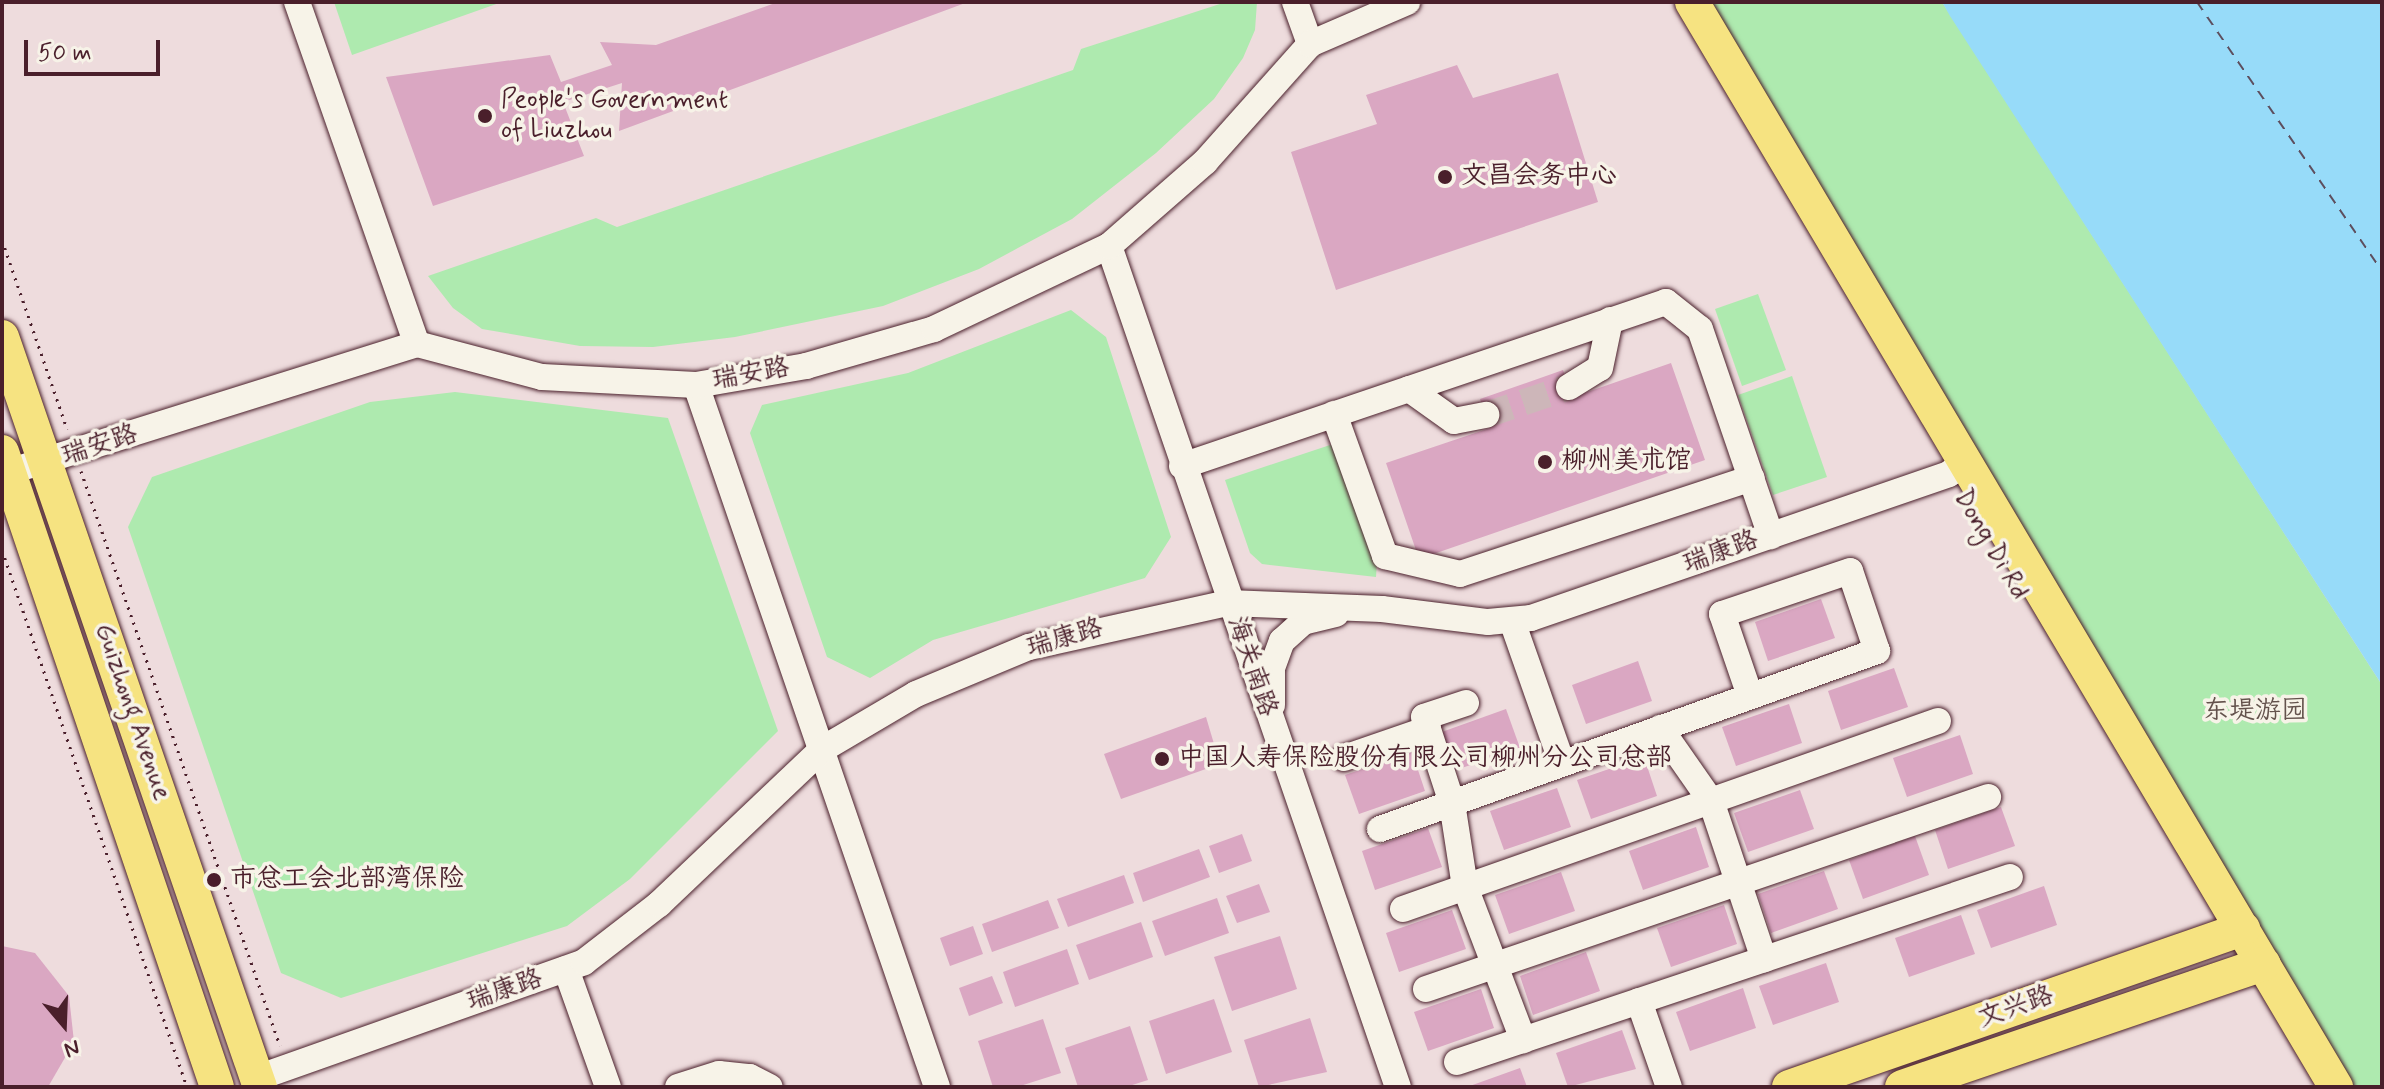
<!DOCTYPE html>
<meta charset="utf-8">
<style>
body{margin:0}
#map{position:relative;width:2384px;height:1089px;overflow:hidden;background:#eedcdd;font-family:Mynerve,"LXGW WenKai TC",sans-serif}
div>[style]{position:absolute}
.green>*{inset:0;background:#aeeaaf}
.water>*{inset:0;background:#97dbf9}
.ferry>*{height:2px;margin-top:-1px;transform-origin:0;background:repeating-linear-gradient(90deg,#5d4e5e 0 10px,transparent 0 18px)}
.building>*{inset:0;background:#daa7c2}
.minor-tunnel>*{height:26px;margin-top:-13px;transform-origin:0;background:repeating-linear-gradient(90deg,#cdb6b9 0 26px,transparent 0 39px)}
.path>*{height:3px;margin-top:-1.5px;transform-origin:0;background:repeating-linear-gradient(90deg,#4a1f2b 0 2px,transparent 0 8px)}
.roads{filter:drop-shadow(0 0 2px #4a1f2b) drop-shadow(0 0 2px #4a1f2b)}
.minor>*{height:26px;margin:-13px;padding:0 13px;transform-origin:13px;border-radius:13px;background:#f7f3e8}
.major>*{height:34px;margin:-17px;padding:0 17px;transform-origin:17px;border-radius:17px;background:#f6e381}
.dots>*{width:22px;height:22px;translate:-50% -50%;box-sizing:border-box;border:4px solid #f7f3e8;border-radius:50%}
span{translate:-50% -50%;white-space:nowrap;text-align:center;line-height:1.15;-webkit-text-stroke:7px #f7f3e8;paint-order:stroke}
.poi-label{font-size:26px;color:#4a1f2b}
.left{translate:0 -50%;text-align:left}
.street-label{font-size:26px;color:#4a1f2b}
.park-label{font-size:26px;color:#63524c}
.frame{position:absolute;inset:0;border:4px solid #4a1f2b;pointer-events:none}
.north{position:absolute;left:24px;top:985px;width:80px;height:80px;-webkit-text-stroke:6px #f7f3e8;paint-order:stroke;rotate:161deg;font-size:22px;font-weight:700;line-height:32px;text-align:center;color:#4a1f2b}
.north::after{content:'';display:block;margin:auto;width:28px;height:36px;background:#4a1f2b;clip-path:polygon(50% 0,100% 100%,50% 72%,0 100%)}
.scale{position:absolute;left:24px;top:40px;width:136px;height:36px;box-sizing:border-box;border:4px solid #4a1f2b;border-top:0;padding-left:10px;font-size:24px;line-height:28px;white-space:nowrap;color:#4a1f2b;-webkit-text-stroke:6px #f7f3e8;paint-order:stroke}
</style>
<div id="map">
<div class="green">
<div style="clip-path:polygon(334px 2px,502px 2px,352px 55px)"></div>
<div style="clip-path:polygon(1226px 2px,1257px 2px,1255px 30px,1243px 58px,1214px 99px,1156px 153px,1072px 219px,979px 269px,883px 306px,735px 337px,653px 347px,580px 346px,482px 329px,453px 308px,428px 276px,596px 218px,617px 227px,1073px 70px,1081px 49px)"></div>
<div style="clip-path:polygon(1692px 2px,1942px 2px,2382px 685px,2382px 1087px,2336px 1087px)"></div>
<div style="clip-path:polygon(1758px 294px,1786px 370px,1742px 386px,1715px 309px)"></div>
<div style="clip-path:polygon(1071px 310px,1106px 337px,1171px 537px,1145px 578px,933px 640px,870px 678px,827px 657px,750px 433px,762px 405px,908px 373px)"></div>
<div style="clip-path:polygon(1792px 376px,1827px 477px,1773px 495px,1738px 395px)"></div>
<div style="clip-path:polygon(455px 392px,668px 418px,778px 731px,630px 879px,567px 926px,341px 998px,281px 973px,128px 527px,152px 477px,370px 402px)"></div>
<div style="clip-path:polygon(1336px 443px,1377px 560px,1376px 577px,1262px 564px,1250px 553px,1225px 480px)"></div>
</div>
<div class="water">
<div style="clip-path:polygon(1942px 2px,2382px 2px,2382px 685px,1950px 16px)"></div>
</div>
<div class="ferry">
<div style="left:2197px;top:2px;width:326px;rotate:55.5deg"></div>
</div>
<div class="building">
<div style="clip-path:polygon(778px 2px,968px 2px,619px 131px,622px 83px,563px 102px,584px 156px,433px 206px,386px 77px,550px 55px,561px 82px,612px 65px,600px 42px,656px 45px)"></div>
<div style="clip-path:polygon(1457px 65px,1473px 98px,1558px 73px,1598px 202px,1336px 290px,1291px 152px,1377px 124px,1366px 95px)"></div>
<div style="clip-path:polygon(1671px 363px,1705px 460px,1419px 559px,1386px 463px,1490px 428px,1480px 399px,1563px 370px,1573px 397px)"></div>
<div style="clip-path:polygon(1821px 599px,1835px 638px,1768px 661px,1755px 622px)"></div>
<div style="clip-path:polygon(1638px 661px,1652px 701px,1586px 724px,1572px 685px)"></div>
<div style="clip-path:polygon(1894px 668px,1908px 707px,1841px 730px,1828px 691px)"></div>
<div style="clip-path:polygon(1789px 704px,1802px 743px,1736px 766px,1722px 727px)"></div>
<div style="clip-path:polygon(1506px 709px,1520px 748px,1453px 771px,1439px 733px)"></div>
<div style="clip-path:polygon(1206px 717px,1220px 764px,1121px 799px,1104px 754px)"></div>
<div style="clip-path:polygon(1960px 735px,1973px 774px,1907px 797px,1893px 758px)"></div>
<div style="clip-path:polygon(1412px 752px,1425px 791px,1359px 814px,1345px 775px)"></div>
<div style="clip-path:polygon(1644px 757px,1657px 796px,1591px 819px,1577px 780px)"></div>
<div style="clip-path:polygon(1557px 788px,1571px 827px,1504px 850px,1490px 811px)"></div>
<div style="clip-path:polygon(1800px 790px,1814px 829px,1748px 852px,1734px 813px)"></div>
<div style="clip-path:polygon(2001px 807px,2015px 846px,1948px 869px,1935px 830px)"></div>
<div style="clip-path:polygon(1696px 827px,1709px 867px,1643px 890px,1629px 851px)"></div>
<div style="clip-path:polygon(1428px 828px,1442px 867px,1375px 890px,1362px 851px)"></div>
<div style="clip-path:polygon(1242px 834px,1252px 861px,1219px 873px,1209px 846px)"></div>
<div style="clip-path:polygon(1915px 836px,1929px 875px,1863px 899px,1849px 860px)"></div>
<div style="clip-path:polygon(1199px 849px,1210px 877px,1143px 902px,1133px 873px)"></div>
<div style="clip-path:polygon(1824px 871px,1838px 909px,1771px 933px,1758px 894px)"></div>
<div style="clip-path:polygon(1561px 872px,1575px 911px,1509px 934px,1495px 895px)"></div>
<div style="clip-path:polygon(1124px 875px,1134px 903px,1068px 927px,1057px 899px)"></div>
<div style="clip-path:polygon(1259px 884px,1270px 912px,1237px 923px,1226px 896px)"></div>
<div style="clip-path:polygon(2044px 886px,2057px 925px,1991px 948px,1977px 910px)"></div>
<div style="clip-path:polygon(1217px 898px,1229px 933px,1165px 956px,1152px 921px)"></div>
<div style="clip-path:polygon(1048px 900px,1059px 928px,992px 952px,982px 924px)"></div>
<div style="clip-path:polygon(1724px 905px,1737px 944px,1671px 967px,1657px 928px)"></div>
<div style="clip-path:polygon(1452px 910px,1466px 949px,1399px 972px,1386px 933px)"></div>
<div style="clip-path:polygon(1961px 915px,1975px 954px,1909px 977px,1895px 938px)"></div>
<div style="clip-path:polygon(1141px 922px,1153px 957px,1089px 980px,1076px 945px)"></div>
<div style="clip-path:polygon(973px 926px,983px 954px,950px 966px,940px 938px)"></div>
<div style="clip-path:polygon(1280px 936px,1297px 989px,1232px 1011px,1214px 957px)"></div>
<div style="clip-path:polygon(2px 946px,35px 953px,69px 996px,74px 1042px,48px 1087px,2px 1087px)"></div>
<div style="clip-path:polygon(1067px 949px,1079px 984px,1015px 1007px,1003px 972px)"></div>
<div style="clip-path:polygon(1586px 952px,1600px 991px,1533px 1015px,1520px 976px)"></div>
<div style="clip-path:polygon(1826px 963px,1839px 1002px,1773px 1025px,1759px 986px)"></div>
<div style="clip-path:polygon(992px 976px,1003px 1003px,969px 1016px,959px 988px)"></div>
<div style="clip-path:polygon(1743px 988px,1756px 1028px,1690px 1051px,1676px 1012px)"></div>
<div style="clip-path:polygon(1481px 989px,1494px 1028px,1428px 1051px,1414px 1012px)"></div>
<div style="clip-path:polygon(1214px 999px,1232px 1052px,1166px 1074px,1149px 1021px)"></div>
<div style="clip-path:polygon(1310px 1018px,1327px 1072px,1259px 1087px,1244px 1040px)"></div>
<div style="clip-path:polygon(1043px 1019px,1061px 1073px,1017px 1087px,993px 1087px,978px 1041px)"></div>
<div style="clip-path:polygon(1130px 1026px,1148px 1080px,1126px 1087px,1078px 1087px,1065px 1048px)"></div>
<div style="clip-path:polygon(1622px 1030px,1636px 1069px,1568px 1087px,1556px 1053px)"></div>
<div style="clip-path:polygon(1520px 1068px,1527px 1087px,1467px 1087px)"></div>
</div>
<div class="minor-tunnel">
<div style="left:1486px;top:415px;width:88px;rotate:-18.6deg"></div>
</div>
<div class="path">
<div style="left:2px;top:240px;width:200px;rotate:71deg"></div>
<div style="left:81px;top:471px;width:608px;rotate:70.91deg"></div>
<div style="left:2px;top:550px;width:568px;rotate:70.99deg"></div>
</div>
<div class="roads">
<div class="minor">
<div style="left:297px;top:2px;width:362px;rotate:70.7deg"></div>
<div style="left:1295px;top:2px;width:45px;rotate:70.3deg"></div>
<div style="left:1109px;top:246px;width:889px;rotate:71.04deg"></div>
<div style="left:696px;top:385px;width:742px;rotate:71.05deg"></div>
<div style="left:1569px;top:387px;width:36px;rotate:-32deg"></div>
<div style="left:1600px;top:368px;width:49px;rotate:-78.2deg"></div>
<div style="left:1409px;top:389px;width:55px;rotate:35.4deg"></div>
<div style="left:1454px;top:421px;width:33px;rotate:-11deg"></div>
<div style="left:1334px;top:414px;width:151px;rotate:70.2deg"></div>
<div style="left:1385px;top:556px;width:77px;rotate:13.5deg"></div>
<div style="left:1460px;top:574px;width:307px;rotate:-18.2deg"></div>
<div style="left:1182px;top:466px;width:511px;rotate:-18.72deg"></div>
<div style="left:1666px;top:302px;width:43px;rotate:38.5deg"></div>
<div style="left:1700px;top:329px;width:219px;rotate:71.1deg"></div>
<div style="left:2px;top:474px;width:435px;rotate:-17.4deg"></div>
<div style="left:417px;top:344px;width:129px;rotate:14.8deg"></div>
<div style="left:542px;top:377px;width:154px;rotate:3deg"></div>
<div style="left:696px;top:385px;width:112px;rotate:-9.8deg"></div>
<div style="left:806px;top:366px;width:133px;rotate:-16.1deg"></div>
<div style="left:934px;top:329px;width:194px;rotate:-25.4deg"></div>
<div style="left:1109px;top:246px;width:128px;rotate:-41.2deg"></div>
<div style="left:1205px;top:162px;width:158px;rotate:-48.3deg"></div>
<div style="left:1310px;top:44px;width:106px;rotate:-23.4deg"></div>
<div style="left:1512px;top:621px;width:151px;rotate:70.6deg"></div>
<div style="left:1466px;top:703px;width:44px;rotate:161.6deg"></div>
<div style="left:1424px;top:717px;width:90px;rotate:72deg"></div>
<div style="left:1452px;top:803px;width:85px;rotate:81.2deg"></div>
<div style="left:1465px;top:887px;width:164px;rotate:69.2deg"></div>
<div style="left:1272px;top:705px;width:37px;rotate:-90deg"></div>
<div style="left:1272px;top:668px;width:29px;rotate:-70deg"></div>
<div style="left:1282px;top:641px;width:28px;rotate:-42deg"></div>
<div style="left:1303px;top:622px;width:34px;rotate:-14deg"></div>
<div style="left:1660px;top:728px;width:89px;rotate:55.1deg"></div>
<div style="left:1711px;top:801px;width:167px;rotate:71.5deg"></div>
<div style="left:1344px;top:758px;width:89px;rotate:-19deg"></div>
<div style="left:1380px;top:829px;width:528px;rotate:-19.7deg"></div>
<div style="left:1877px;top:651px;width:84px;rotate:-108.6deg"></div>
<div style="left:1850px;top:571px;width:135px;rotate:161.4deg"></div>
<div style="left:1722px;top:614px;width:87px;rotate:71.1deg"></div>
<div style="left:1403px;top:909px;width:567px;rotate:-19.36deg"></div>
<div style="left:566px;top:969px;width:125px;rotate:70.4deg"></div>
<div style="left:1426px;top:989px;width:594px;rotate:-18.86deg"></div>
<div style="left:1639px;top:1001px;width:91px;rotate:70.8deg"></div>
<div style="left:1457px;top:1062px;width:583px;rotate:-18.5deg"></div>
<div style="left:257px;top:1078px;width:347px;rotate:-19.5deg"></div>
<div style="left:584px;top:962px;width:95px;rotate:-37.7deg"></div>
<div style="left:659px;top:904px;width:224px;rotate:-43.5deg"></div>
<div style="left:821px;top:750px;width:110px;rotate:-30.5deg"></div>
<div style="left:916px;top:694px;width:122px;rotate:-22.6deg"></div>
<div style="left:1029px;top:647px;width:204px;rotate:-12.5deg"></div>
<div style="left:1228px;top:603px;width:154px;rotate:2.2deg"></div>
<div style="left:1382px;top:609px;width:107px;rotate:7deg"></div>
<div style="left:1488px;top:622px;width:43px;rotate:-5.3deg"></div>
<div style="left:1531px;top:618px;width:442px;rotate:-19deg"></div>
<div style="left:1949px;top:474px;width:21px;rotate:-41deg"></div>
<div style="left:678px;top:1087px;width:43px;rotate:-17.6deg"></div>
<div style="left:719px;top:1074px;width:31px;rotate:6deg"></div>
<div style="left:750px;top:1077px;width:22px;rotate:27deg"></div>
</div>
<div class="major">
<div style="left:1692px;top:2px;width:1262px;rotate:59.31deg"></div>
<div style="left:2px;top:337px;width:793px;rotate:71.02deg"></div>
<div style="left:2px;top:452px;width:670px;rotate:71.29deg"></div>
<div style="left:1789px;top:1087px;width:481px;rotate:-19.2deg"></div>
<div style="left:1902px;top:1087px;width:382px;rotate:-18.8deg"></div>
</div>
</div>
<div class="dots">
<div style="left:485px;top:116px;background:#4a1f2b"></div>
<div style="left:1445px;top:177px;background:#4a1f2b"></div>
<div style="left:1545px;top:462px;background:#4a1f2b"></div>
<div style="left:1162px;top:759px;background:#4a1f2b"></div>
<div style="left:214px;top:880px;background:#4a1f2b"></div>
</div>
<div class="poi-label">
<span class="left" style="left:501px;top:116px">People's Government<br>of Liuzhou</span>
<span class="left" style="left:1461px;top:177px">文昌会务中心</span>
<span class="left" style="left:1561px;top:462px">柳州美术馆</span>
<span class="left" style="left:1178px;top:759px">中国人寿保险股份有限公司柳州分公司总部</span>
<span class="left" style="left:230px;top:880px">市总工会北部湾保险</span>
</div>
<div class="street-label">
<span style="left:751px;top:375px;rotate:-10deg">瑞安路</span>
<span style="left:100px;top:446px;rotate:-18deg">瑞安路</span>
<span style="left:1990px;top:545px;rotate:60deg">Dong Di Rd</span>
<span style="left:1721px;top:553px;rotate:-20deg">瑞康路</span>
<span style="left:1065px;top:639px;rotate:-16deg">瑞康路</span>
<span style="left:1251px;top:667px;rotate:71deg">海关南路</span>
<span style="left:132px;top:712px;rotate:71deg">Guizhong Avenue</span>
<span style="left:505px;top:991px;rotate:-19deg">瑞康路</span>
<span style="left:2016px;top:1008px;rotate:-19deg">文兴路</span>
</div>
<div class="park-label">
<span style="left:2255px;top:712px">东堤游园</span>
</div>
<div class="frame"></div>
<div class="north">N</div>
<div class="scale">50 m</div>
</div>
